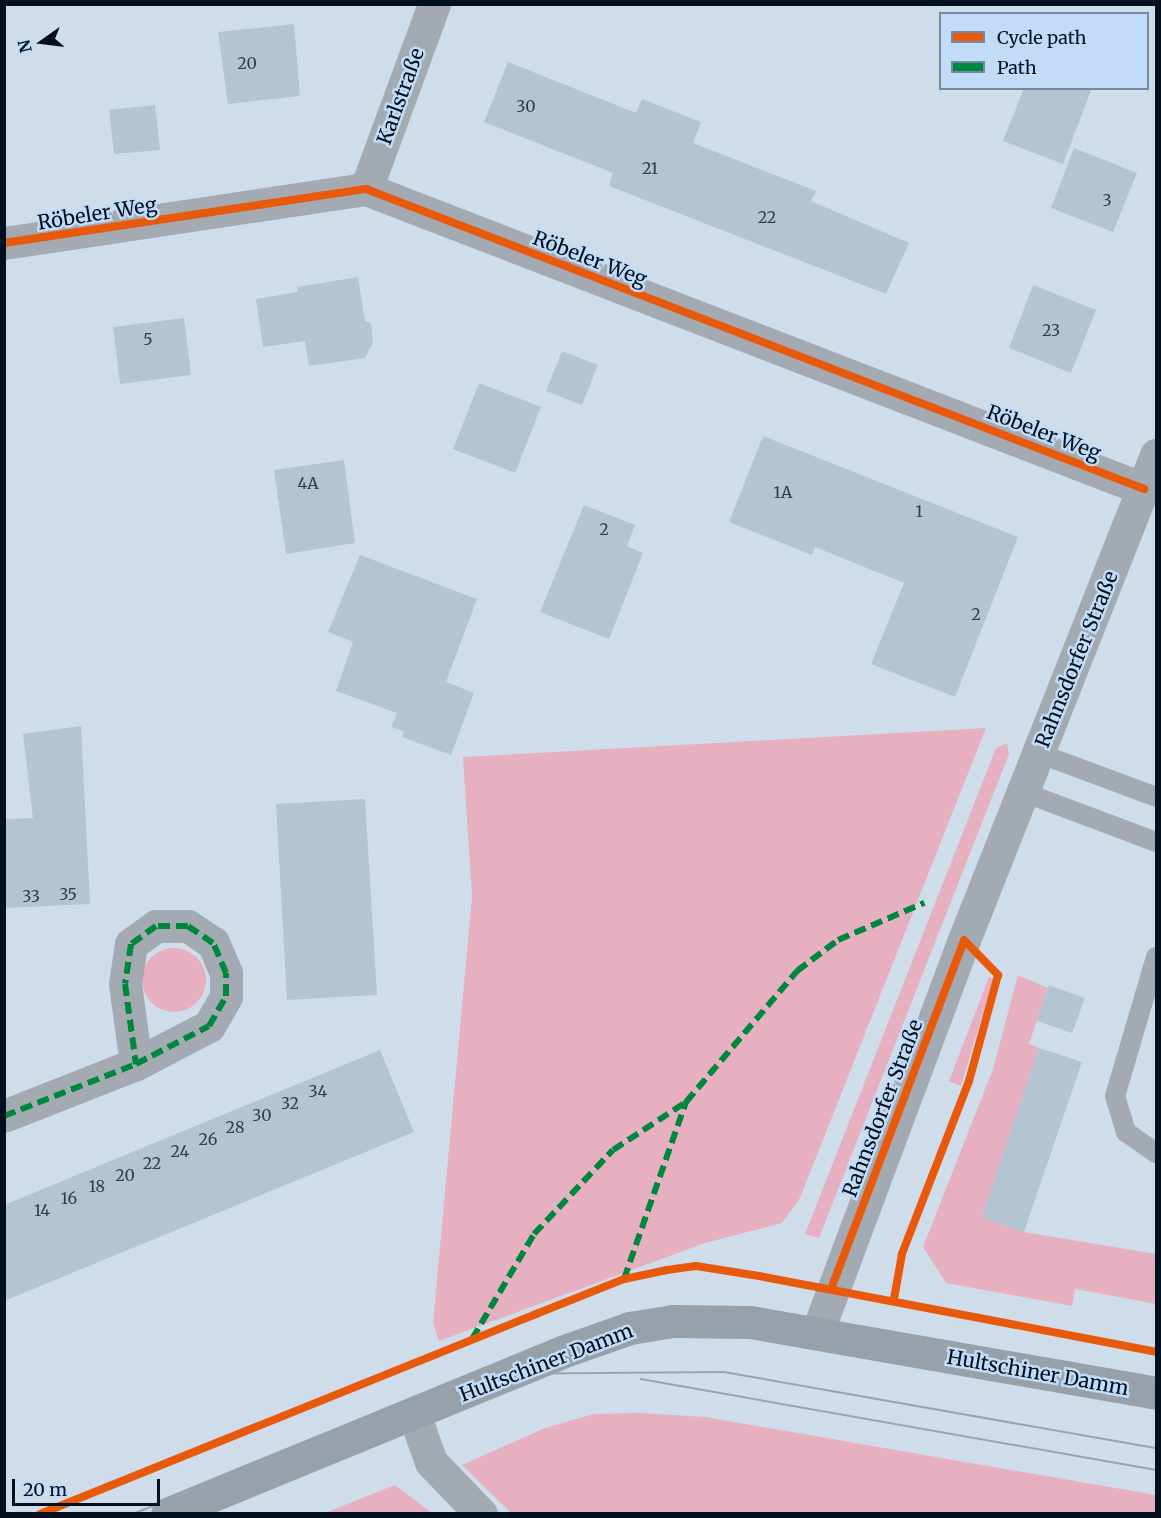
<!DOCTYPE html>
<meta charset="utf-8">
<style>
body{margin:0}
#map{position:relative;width:1161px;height:1518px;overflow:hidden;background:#cfddeb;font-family:Merriweather,serif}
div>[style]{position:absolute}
.green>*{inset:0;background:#e7b0c1}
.round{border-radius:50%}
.building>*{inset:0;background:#b3c5d2}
.service>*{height:20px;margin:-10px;padding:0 10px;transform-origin:10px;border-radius:10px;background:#a3aab2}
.minor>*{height:33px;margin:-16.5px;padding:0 16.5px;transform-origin:16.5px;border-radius:16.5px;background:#a3aab2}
.tertiary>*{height:33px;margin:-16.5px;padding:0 16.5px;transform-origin:16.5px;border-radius:16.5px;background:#a3aab2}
.secondary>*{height:33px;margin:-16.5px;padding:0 16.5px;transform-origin:16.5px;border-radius:16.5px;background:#98a1aa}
.tram>*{height:1.5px;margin:-0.75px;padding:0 0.75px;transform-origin:0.75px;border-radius:0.75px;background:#9ba4ae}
.quiet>*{height:6px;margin-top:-3px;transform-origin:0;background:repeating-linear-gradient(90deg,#00873e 0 12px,transparent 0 18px)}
.cycleway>*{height:8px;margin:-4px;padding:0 4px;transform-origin:4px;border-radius:4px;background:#e8590c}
span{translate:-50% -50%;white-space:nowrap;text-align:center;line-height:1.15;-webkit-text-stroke:5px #c2dcf8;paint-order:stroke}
.number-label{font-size:16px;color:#2f3e4e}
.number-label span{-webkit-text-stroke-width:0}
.street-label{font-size:20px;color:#021020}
.frame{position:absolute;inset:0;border:6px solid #021020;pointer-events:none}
.legend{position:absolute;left:939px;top:12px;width:210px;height:78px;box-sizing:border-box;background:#c2dcf8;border:2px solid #758aa2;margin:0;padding:8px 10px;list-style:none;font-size:18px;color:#021020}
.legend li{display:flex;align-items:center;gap:12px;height:30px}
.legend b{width:30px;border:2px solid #758aa2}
.north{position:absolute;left:12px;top:12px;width:60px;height:60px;-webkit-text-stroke:4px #c2dcf8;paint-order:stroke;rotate:256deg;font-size:16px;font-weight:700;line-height:24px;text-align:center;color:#021020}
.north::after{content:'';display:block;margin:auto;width:21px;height:27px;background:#021020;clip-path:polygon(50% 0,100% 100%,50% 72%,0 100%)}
.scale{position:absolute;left:12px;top:1479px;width:148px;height:27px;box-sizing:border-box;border:3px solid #021020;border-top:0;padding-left:8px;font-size:18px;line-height:21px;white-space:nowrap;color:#021020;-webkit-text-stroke:4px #c2dcf8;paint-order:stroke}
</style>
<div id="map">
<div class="green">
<div style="clip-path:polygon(986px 728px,800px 1198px,782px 1223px,705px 1243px,439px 1341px,433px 1323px,472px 897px,463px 757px)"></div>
<div style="clip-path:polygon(1007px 743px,1009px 754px,819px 1238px,805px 1234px,996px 748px)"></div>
<div class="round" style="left:142px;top:948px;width:64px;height:64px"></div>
<div style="clip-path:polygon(1018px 975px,1048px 988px,1029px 1044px,1039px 1048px,982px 1217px,1024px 1232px,1156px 1254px,1156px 1304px,1075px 1289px,1072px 1306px,946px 1283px,923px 1247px,993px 1069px)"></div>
<div style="clip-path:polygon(989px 977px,993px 979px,961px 1086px,949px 1081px)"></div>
<div style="clip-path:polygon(640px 1413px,705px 1417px,1156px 1495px,1156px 1513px,511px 1513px,462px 1465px,545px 1428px,594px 1414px)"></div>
<div style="clip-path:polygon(395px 1485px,432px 1513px,325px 1513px)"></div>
</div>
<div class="building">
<div style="clip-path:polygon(294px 24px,300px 96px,228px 104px,218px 32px)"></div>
<div style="clip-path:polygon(508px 62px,636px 113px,642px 99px,701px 122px,693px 143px,816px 191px,811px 201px,909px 243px,886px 294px,609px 186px,613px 173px,484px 122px)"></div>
<div style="clip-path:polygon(1024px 88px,1092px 88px,1063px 164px,1003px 141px)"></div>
<div style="clip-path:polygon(155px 105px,160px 150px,114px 154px,109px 110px)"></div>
<div style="clip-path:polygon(1074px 148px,1137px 173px,1113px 232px,1051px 208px)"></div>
<div style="clip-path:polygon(358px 277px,365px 321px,371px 323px,373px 343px,365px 358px,309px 366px,305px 341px,263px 347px,256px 299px,298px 292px,297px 287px)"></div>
<div style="clip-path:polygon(1033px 285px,1096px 310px,1071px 373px,1009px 348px)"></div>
<div style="clip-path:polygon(184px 318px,191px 375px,120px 384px,113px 327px)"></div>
<div style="clip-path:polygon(562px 351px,598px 365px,582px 405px,546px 391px)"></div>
<div style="clip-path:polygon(479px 383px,541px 407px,515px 473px,453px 449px)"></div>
<div style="clip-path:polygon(763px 436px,1018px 537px,955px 697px,871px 664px,904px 583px,815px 547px,812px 555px,729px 522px)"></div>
<div style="clip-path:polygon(344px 460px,355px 543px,286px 554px,274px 470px)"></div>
<div style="clip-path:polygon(584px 505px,635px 525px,627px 546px,643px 553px,609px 639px,540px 612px)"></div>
<div style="clip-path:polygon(360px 555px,477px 599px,446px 682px,474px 693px,451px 755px,402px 737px,404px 731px,391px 727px,397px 713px,336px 691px,353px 642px,328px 632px)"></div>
<div style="clip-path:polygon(81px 726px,90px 904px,4px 908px,4px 819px,33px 818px,23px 734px)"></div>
<div style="clip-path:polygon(365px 799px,377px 995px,287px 1000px,276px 804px)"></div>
<div style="clip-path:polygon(1049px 985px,1085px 998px,1072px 1033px,1037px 1021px)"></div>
<div style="clip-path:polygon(1039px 1048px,1082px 1062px,1024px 1232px,982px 1217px)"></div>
<div style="clip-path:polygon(380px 1050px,414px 1132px,4px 1301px,4px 1205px)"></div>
</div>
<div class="service">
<div style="left:1038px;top:753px;width:126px;rotate:20.4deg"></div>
<div style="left:1023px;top:792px;width:142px;rotate:20.6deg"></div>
<div style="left:1156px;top:957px;width:145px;rotate:106.4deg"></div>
<div style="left:1115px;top:1096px;width:38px;rotate:73deg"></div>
<div style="left:1126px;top:1132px;width:37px;rotate:35deg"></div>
</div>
<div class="minor">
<div style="left:366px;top:189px;width:197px;rotate:-69.8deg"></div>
<div style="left:4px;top:243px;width:366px;rotate:-8.5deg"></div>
<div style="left:366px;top:189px;width:834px;rotate:21.09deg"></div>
<div style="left:4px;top:1116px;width:142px;rotate:-21.5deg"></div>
<div style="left:136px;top:1064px;width:82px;rotate:-27.5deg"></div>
<div style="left:209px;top:1026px;width:34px;rotate:-60deg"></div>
<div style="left:226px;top:996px;width:23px;rotate:-90deg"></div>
<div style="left:226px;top:973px;width:33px;rotate:-113deg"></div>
<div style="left:213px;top:943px;width:30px;rotate:-146deg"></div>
<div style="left:188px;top:926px;width:32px;rotate:180deg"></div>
<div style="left:156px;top:926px;width:31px;rotate:144deg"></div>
<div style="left:131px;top:944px;width:40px;rotate:98.5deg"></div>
<div style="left:125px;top:984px;width:81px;rotate:82.2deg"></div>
<div style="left:414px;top:1414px;width:51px;rotate:70.5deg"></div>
<div style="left:431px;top:1462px;width:72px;rotate:46.1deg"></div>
</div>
<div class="tertiary">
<div style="left:817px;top:1333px;width:420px;rotate:-69.5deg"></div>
<div style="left:964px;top:940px;width:522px;rotate:-68.4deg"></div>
</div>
<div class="secondary">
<div style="left:167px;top:1514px;width:435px;rotate:-22.3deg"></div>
<div style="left:570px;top:1349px;width:64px;rotate:-19.3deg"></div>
<div style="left:630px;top:1328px;width:44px;rotate:-9.2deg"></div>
<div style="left:673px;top:1321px;width:77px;rotate:0.7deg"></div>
<div style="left:750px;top:1322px;width:412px;rotate:9.9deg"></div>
</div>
<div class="tram">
<div style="left:641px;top:1379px;width:523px;rotate:10.02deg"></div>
<div style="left:133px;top:1514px;width:378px;rotate:-21.7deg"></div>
<div style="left:484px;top:1374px;width:240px;rotate:-0.5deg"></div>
<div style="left:724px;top:1372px;width:439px;rotate:10deg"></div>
</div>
<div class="quiet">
<div style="left:4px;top:1116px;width:142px;rotate:-21.5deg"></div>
<div style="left:136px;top:1064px;width:82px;rotate:-27.5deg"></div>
<div style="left:209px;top:1026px;width:34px;rotate:-60deg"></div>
<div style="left:226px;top:996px;width:23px;rotate:-90deg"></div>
<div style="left:226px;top:973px;width:33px;rotate:-113deg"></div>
<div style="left:213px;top:943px;width:30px;rotate:-146deg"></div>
<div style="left:188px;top:926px;width:32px;rotate:180deg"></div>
<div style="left:156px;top:926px;width:31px;rotate:144deg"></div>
<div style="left:131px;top:944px;width:40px;rotate:98.5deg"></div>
<div style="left:125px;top:984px;width:81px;rotate:82.2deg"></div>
<div style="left:624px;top:1279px;width:188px;rotate:-70.7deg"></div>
<div style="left:472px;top:1339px;width:122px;rotate:-59.4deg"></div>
<div style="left:534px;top:1234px;width:115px;rotate:-46.8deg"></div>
<div style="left:613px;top:1150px;width:87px;rotate:-33.3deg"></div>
<div style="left:686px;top:1102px;width:172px;rotate:-49.7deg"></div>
<div style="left:797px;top:971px;width:51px;rotate:-37.1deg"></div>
<div style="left:838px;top:940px;width:94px;rotate:-23.3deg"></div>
</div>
<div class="cycleway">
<div style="left:4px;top:243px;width:366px;rotate:-8.5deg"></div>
<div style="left:366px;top:189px;width:834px;rotate:21.09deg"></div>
<div style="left:831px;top:1289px;width:373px;rotate:-69.1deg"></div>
<div style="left:964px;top:940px;width:49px;rotate:45.8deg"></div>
<div style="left:998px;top:975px;width:110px;rotate:105.3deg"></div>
<div style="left:969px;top:1081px;width:186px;rotate:111.2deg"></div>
<div style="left:902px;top:1254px;width:46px;rotate:100.1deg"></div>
<div style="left:40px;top:1514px;width:535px;rotate:-21.96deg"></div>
<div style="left:536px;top:1314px;width:95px;rotate:-21.7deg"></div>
<div style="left:624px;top:1279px;width:44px;rotate:-11.8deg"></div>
<div style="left:667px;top:1270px;width:29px;rotate:-8deg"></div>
<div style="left:696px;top:1266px;width:64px;rotate:9deg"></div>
<div style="left:759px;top:1276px;width:404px;rotate:10.8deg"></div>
</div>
<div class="number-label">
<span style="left:247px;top:63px">20</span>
<span style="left:526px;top:106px">30</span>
<span style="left:650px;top:168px">21</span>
<span style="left:1107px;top:200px">3</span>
<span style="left:767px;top:217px">22</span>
<span style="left:1051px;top:330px">23</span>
<span style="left:148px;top:339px">5</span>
<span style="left:308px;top:483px">4A</span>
<span style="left:783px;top:492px">1A</span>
<span style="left:919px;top:511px">1</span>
<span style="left:604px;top:529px">2</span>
<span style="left:976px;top:614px">2</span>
<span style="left:68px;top:894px">35</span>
<span style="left:31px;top:896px">33</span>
<span style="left:318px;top:1091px">34</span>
<span style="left:290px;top:1103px">32</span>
<span style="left:262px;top:1115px">30</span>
<span style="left:235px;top:1127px">28</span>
<span style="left:208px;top:1139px">26</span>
<span style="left:180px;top:1151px">24</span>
<span style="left:152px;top:1163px">22</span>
<span style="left:125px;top:1175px">20</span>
<span style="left:97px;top:1186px">18</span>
<span style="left:69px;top:1198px">16</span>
<span style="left:42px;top:1210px">14</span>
</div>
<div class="street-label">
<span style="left:400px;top:96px;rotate:-70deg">Karlstraße</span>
<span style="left:97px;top:213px;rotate:-9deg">Röbeler Weg</span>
<span style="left:590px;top:258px;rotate:21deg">Röbeler Weg</span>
<span style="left:1044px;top:432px;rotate:21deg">Röbeler Weg</span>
<span style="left:1076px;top:659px;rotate:-68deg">Rahnsdorfer Straße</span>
<span style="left:882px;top:1108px;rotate:-69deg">Rahnsdorfer Straße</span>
<span style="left:546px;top:1362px;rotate:-21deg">Hultschiner Damm</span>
<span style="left:1038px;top:1372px;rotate:10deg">Hultschiner Damm</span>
</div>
<div class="frame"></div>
<ul class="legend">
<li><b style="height:8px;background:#e8590c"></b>Cycle path</li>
<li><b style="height:8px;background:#00873e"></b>Path</li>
</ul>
<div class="north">N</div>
<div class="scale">20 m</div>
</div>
